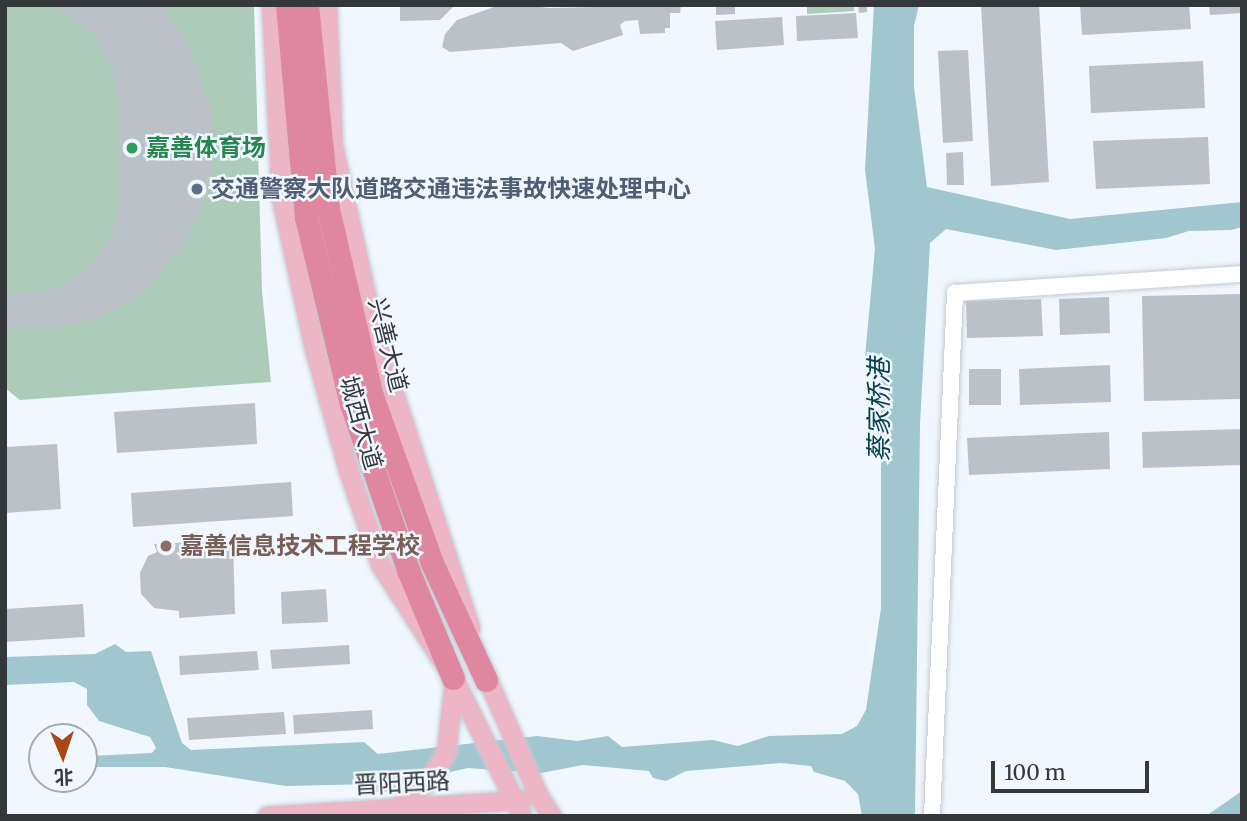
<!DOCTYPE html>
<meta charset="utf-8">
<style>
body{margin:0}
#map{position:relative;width:1247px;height:821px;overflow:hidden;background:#f0f7fe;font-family:Merriweather,"Noto Sans SC",serif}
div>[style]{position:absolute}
.green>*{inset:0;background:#adcbb9}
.water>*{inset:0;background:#a0c6cf}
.building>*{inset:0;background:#bac1c7}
.roads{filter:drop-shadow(0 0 2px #c4cad1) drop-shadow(0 0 2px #c4cad1)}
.minor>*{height:16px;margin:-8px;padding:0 8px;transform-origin:8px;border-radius:8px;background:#fff}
.major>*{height:19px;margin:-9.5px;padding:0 9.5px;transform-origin:9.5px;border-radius:9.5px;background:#ecb6c6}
.highway>*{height:23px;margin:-11.5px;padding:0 11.5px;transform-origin:11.5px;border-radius:11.5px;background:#df86a0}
.dots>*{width:19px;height:19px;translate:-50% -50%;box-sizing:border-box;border:4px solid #f0f7fe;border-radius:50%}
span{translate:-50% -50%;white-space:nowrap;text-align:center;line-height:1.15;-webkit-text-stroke:5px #f0f7fe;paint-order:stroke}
.leisure-label{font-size:24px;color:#27864d;font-weight:700}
.left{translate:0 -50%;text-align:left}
.service-label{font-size:24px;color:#4e5e75;font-weight:700}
.street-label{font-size:24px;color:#35383a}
.education-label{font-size:24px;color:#785e54;font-weight:700}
.water-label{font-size:26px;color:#07414c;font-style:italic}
.frame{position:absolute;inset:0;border:7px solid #35383a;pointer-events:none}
.north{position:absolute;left:28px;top:723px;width:70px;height:70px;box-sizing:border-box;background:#f0f7fe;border:2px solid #a5abb0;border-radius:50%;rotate:178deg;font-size:19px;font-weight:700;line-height:28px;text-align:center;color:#35383a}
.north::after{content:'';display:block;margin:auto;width:24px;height:32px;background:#ab4617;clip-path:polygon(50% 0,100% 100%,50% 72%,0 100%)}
.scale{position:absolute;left:991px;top:761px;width:158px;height:32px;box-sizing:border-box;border:4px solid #35383a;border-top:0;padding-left:9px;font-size:21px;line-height:24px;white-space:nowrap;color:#35383a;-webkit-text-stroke:5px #f0f7fe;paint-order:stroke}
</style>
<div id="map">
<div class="green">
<div style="clip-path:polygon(5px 5px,254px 5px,262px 291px,271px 382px,20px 400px,5px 388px)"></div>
<div style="clip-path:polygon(807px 5px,854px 5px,854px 11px,807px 14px)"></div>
</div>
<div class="water">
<div style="clip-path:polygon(874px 5px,919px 5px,914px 26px,914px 87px,927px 187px,1070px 219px,1242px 202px,1242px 227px,1231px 230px,1189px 231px,1166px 238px,1056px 250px,946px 229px,930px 243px,920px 424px,915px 816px,862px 816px,858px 794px,845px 781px,814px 772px,811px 766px,781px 763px,686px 771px,666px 781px,653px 778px,649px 771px,583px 765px,541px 773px,468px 768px,402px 783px,398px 791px,375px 792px,373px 784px,286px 786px,165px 767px,91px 767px,90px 756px,152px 753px,156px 748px,150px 737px,99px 721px,87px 705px,87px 689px,74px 682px,5px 685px,5px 657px,95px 654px,115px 644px,126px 652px,151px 651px,182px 743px,191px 750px,364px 742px,378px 754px,537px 736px,577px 741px,608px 736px,622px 747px,713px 740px,738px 746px,769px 736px,842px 734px,857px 726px,866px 710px,881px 608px,881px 382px,865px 357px,875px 249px,865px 170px)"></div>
<div style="clip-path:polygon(1242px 791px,1242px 816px,1206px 816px)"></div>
</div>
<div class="building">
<div style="clip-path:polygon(52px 5px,161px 5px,185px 37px,211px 107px,216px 142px,213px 164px,206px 198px,185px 244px,141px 296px,98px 318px,54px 329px,7px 327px,5px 296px,54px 289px,84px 272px,107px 245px,119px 211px,120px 111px,113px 71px,94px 34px)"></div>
<div style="clip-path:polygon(400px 5px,455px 5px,440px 20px,400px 21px)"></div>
<div style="clip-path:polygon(520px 5px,550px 8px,681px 5px,680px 13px,670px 13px,670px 28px,665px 28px,665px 33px,640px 34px,638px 20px,625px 21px,620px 25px,623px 35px,573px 51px,561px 43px,450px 52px,442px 47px,445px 34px,457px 20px,494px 7px)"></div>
<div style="clip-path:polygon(716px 5px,735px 5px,735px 14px,716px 15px)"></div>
<div style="clip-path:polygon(858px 5px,867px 5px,867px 12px,859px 13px)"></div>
<div style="clip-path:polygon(981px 5px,1039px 5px,1049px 182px,991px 186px)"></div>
<div style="clip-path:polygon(1080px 5px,1189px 5px,1191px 29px,1082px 35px)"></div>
<div style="clip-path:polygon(1209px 5px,1242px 5px,1242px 13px,1210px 15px)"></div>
<div style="clip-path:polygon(856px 13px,858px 38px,797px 41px,796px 16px)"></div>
<div style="clip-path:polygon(782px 17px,784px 45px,717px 50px,715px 21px)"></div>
<div style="clip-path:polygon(968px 50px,973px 141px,943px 143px,938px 51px)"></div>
<div style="clip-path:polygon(1203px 61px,1205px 108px,1091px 113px,1089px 66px)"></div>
<div style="clip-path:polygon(1208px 137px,1210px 184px,1096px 189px,1093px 141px)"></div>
<div style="clip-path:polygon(963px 152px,964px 185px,947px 185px,946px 153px)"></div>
<div style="clip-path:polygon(1242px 294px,1242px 399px,1144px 401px,1142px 296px)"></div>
<div style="clip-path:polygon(1109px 297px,1110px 333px,1060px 335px,1059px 299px)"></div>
<div style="clip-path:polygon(1041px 299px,1043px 336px,967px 338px,966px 301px)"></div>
<div style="clip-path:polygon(1110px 365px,1111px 402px,1020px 405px,1019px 369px)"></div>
<div style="clip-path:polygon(969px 369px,1001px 369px,1001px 405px,969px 405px)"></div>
<div style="clip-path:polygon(255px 403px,257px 444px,117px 453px,114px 412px)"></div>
<div style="clip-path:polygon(1242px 429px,1242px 465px,1143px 468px,1142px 432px)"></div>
<div style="clip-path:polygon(1109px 432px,1110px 469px,969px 475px,967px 438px)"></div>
<div style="clip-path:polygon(57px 444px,61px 509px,5px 513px,5px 447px)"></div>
<div style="clip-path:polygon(291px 482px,293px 516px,133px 527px,131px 493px)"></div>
<div style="clip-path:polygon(233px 540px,235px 614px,179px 618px,179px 611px,154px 608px,141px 594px,140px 573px,148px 556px,157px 552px,154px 544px)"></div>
<div style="clip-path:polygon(326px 589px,328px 622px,282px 624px,281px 592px)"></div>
<div style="clip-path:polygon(83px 604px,85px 637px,5px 642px,5px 609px)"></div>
<div style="clip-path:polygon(349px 645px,350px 664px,272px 669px,270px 650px)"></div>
<div style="clip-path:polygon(257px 651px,259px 670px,180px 675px,179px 656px)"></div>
<div style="clip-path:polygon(372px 710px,373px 729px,294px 734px,293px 715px)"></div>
<div style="clip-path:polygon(284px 712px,286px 734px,189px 740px,187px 718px)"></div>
</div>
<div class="roads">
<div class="minor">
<div style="left:932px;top:816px;width:524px;rotate:-87.48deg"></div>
<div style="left:955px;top:293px;width:288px;rotate:-3.8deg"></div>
</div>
<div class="major">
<div style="left:271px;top:5px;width:192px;rotate:87deg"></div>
<div style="left:281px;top:197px;width:155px;rotate:77.7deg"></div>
<div style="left:314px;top:348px;width:127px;rotate:74.4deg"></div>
<div style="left:348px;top:470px;width:99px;rotate:71.2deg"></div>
<div style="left:380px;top:564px;width:139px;rotate:57.3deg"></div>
<div style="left:455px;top:681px;width:151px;rotate:63.6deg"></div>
<div style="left:327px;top:5px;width:141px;rotate:87.6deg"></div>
<div style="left:333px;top:146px;width:194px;rotate:77.5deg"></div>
<div style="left:375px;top:335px;width:308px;rotate:72deg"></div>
<div style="left:482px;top:667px;width:142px;rotate:66.3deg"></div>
<div style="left:539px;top:797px;width:23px;rotate:56deg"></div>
<div style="left:397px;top:807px;width:40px;rotate:-40deg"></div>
<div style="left:428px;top:781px;width:34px;rotate:-58deg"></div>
<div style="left:446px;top:752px;width:70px;rotate:-83.5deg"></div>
<div style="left:267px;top:816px;width:255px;rotate:-3.6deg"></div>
</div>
<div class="highway">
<div style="left:287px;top:5px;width:213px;rotate:84.9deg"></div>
<div style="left:306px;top:217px;width:192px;rotate:76.5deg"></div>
<div style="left:351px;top:404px;width:176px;rotate:71deg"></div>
<div style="left:408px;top:570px;width:117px;rotate:67.4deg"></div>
<div style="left:307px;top:5px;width:205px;rotate:84.1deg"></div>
<div style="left:328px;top:209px;width:192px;rotate:76.8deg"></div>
<div style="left:372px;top:396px;width:177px;rotate:70.2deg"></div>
<div style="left:432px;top:563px;width:129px;rotate:65.2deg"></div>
</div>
</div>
<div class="dots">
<div style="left:132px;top:148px;background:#2e9e5b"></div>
<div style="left:197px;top:189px;background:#5c6f8a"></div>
<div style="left:166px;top:546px;background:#8d6e63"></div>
</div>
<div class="leisure-label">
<span class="left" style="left:146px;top:148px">嘉善体育场</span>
</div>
<div class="service-label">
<span class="left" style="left:211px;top:189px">交通警察大队道路交通违法事故快速处理中心</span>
</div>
<div class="street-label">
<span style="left:388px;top:345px;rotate:76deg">兴善大道</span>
<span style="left:361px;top:423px;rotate:74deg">城西大道</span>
<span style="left:402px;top:783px;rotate:-3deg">晋阳西路</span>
</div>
<div class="education-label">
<span class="left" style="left:180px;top:546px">嘉善信息技术工程学校</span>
</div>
<div class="water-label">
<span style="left:879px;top:410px;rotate:-90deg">蔡家桥港</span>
</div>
<div class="frame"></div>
<div class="north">北</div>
<div class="scale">100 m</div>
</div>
